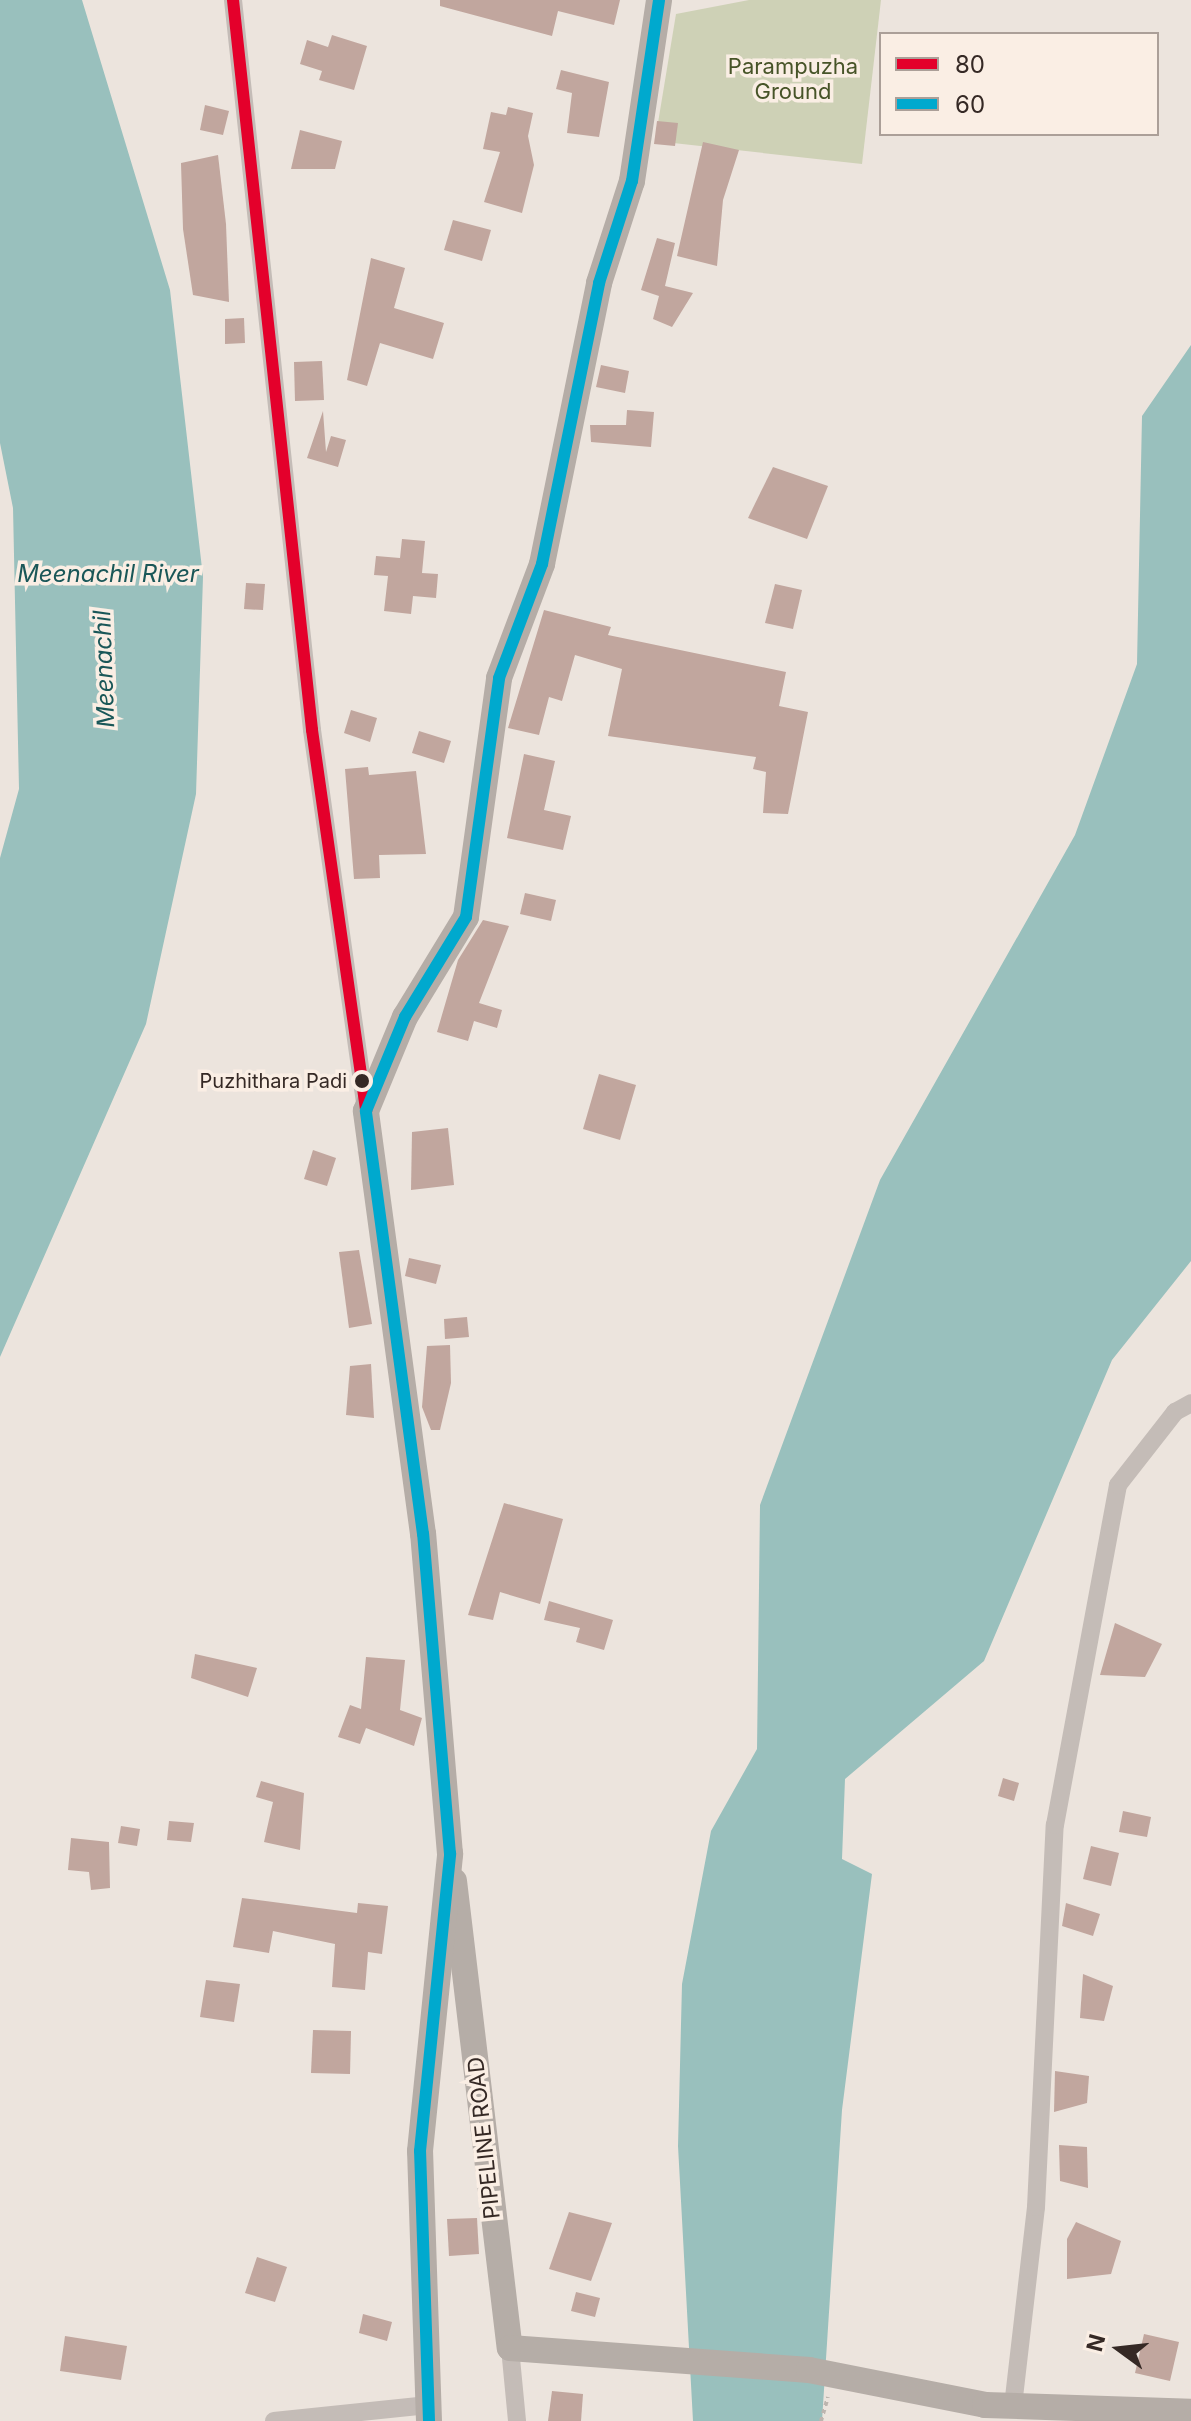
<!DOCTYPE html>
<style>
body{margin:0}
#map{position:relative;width:1191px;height:2421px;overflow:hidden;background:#ece4dd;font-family:Inter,sans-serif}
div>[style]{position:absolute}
.green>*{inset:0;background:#ced1b6}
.water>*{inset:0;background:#99c0bd}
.building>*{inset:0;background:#c1a69e}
.path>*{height:4px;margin-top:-2px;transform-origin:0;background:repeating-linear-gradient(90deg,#bdb5af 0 4px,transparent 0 8px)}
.minor>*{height:18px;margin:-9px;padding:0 9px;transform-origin:9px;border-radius:9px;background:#c4bcb7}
.secondary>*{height:26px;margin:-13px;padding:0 13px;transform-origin:13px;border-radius:13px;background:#b5ada7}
.bus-1>*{height:12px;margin:-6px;padding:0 6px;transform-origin:6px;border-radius:6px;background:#e4002b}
.bus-2>*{height:12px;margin:-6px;padding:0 6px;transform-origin:6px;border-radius:6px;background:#00a9ce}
.dots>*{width:22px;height:22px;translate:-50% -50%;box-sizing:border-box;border:4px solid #faeee4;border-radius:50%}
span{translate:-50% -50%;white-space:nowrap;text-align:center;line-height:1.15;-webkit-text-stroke:7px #faeee4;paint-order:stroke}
.bus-label{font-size:20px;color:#352925}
.right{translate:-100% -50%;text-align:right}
.park-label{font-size:22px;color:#475428}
.street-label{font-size:22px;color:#352925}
.water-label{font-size:24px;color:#1a5758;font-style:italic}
.legend{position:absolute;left:879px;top:32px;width:280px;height:104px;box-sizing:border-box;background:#faeee4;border:2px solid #ab9f98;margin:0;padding:10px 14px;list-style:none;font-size:24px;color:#352925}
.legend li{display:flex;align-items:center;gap:16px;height:40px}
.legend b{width:40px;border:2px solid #ab9f98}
.north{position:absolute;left:1079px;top:2309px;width:80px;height:80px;-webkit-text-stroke:6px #faeee4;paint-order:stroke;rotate:285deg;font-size:22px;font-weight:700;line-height:32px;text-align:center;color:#352925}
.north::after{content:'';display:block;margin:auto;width:28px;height:36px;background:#352925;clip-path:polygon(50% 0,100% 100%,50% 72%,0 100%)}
</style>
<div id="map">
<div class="green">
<div style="clip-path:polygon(749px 0,881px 0,862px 164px,655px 141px,676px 14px)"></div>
</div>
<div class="water">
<div style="clip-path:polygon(0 0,82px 0,170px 290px,203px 577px,196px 794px,146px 1024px,0 1357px,0 858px,19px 789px,13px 508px,0 443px)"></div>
<div style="clip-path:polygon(1191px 345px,1191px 1261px,1112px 1360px,984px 1661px,845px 1779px,842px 1859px,872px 1874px,842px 2110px,822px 2421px,693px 2421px,678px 2146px,682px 1984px,711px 1831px,757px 1749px,760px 1505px,880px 1180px,1075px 835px,1137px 664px,1142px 416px)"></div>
</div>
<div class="building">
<div style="clip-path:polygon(440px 0,620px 0,614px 25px,558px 11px,552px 36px,440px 6px)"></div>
<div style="clip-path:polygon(332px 35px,367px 46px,354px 90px,319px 80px,322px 71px,300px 64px,307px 40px,328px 47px)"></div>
<div style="clip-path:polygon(561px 70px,609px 82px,599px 137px,567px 133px,572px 93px,556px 89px)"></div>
<div style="clip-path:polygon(205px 105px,229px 111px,223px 135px,200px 130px)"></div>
<div style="clip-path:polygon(508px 107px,533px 113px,528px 136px,534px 165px,522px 213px,484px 202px,500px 152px,483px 149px,491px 112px,506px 115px)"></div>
<div style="clip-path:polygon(657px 121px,678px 123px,675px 146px,654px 144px)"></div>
<div style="clip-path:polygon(300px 130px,342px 141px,335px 169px,291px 169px)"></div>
<div style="clip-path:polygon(703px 142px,739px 150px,723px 200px,717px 266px,677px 256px)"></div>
<div style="clip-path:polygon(218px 155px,226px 224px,229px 302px,193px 295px,183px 229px,181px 163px)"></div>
<div style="clip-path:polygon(453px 220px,491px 230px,482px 261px,444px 250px)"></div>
<div style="clip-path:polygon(657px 238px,675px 243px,665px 286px,693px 293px,672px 327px,653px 319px,659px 296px,641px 290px)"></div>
<div style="clip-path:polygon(371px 258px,405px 268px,394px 308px,444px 323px,433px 359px,380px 343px,367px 386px,347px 380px)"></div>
<div style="clip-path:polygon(244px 318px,245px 343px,225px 344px,225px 319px)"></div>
<div style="clip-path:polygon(322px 361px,324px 400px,295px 401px,294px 362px)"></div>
<div style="clip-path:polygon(601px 365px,629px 371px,625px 393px,596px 387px)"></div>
<div style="clip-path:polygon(627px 410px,654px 412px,651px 447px,591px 442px,590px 425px,626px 425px)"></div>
<div style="clip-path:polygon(323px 411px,326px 452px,331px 436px,346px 440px,338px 467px,307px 458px)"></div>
<div style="clip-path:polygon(773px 467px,828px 486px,807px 539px,748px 518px)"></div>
<div style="clip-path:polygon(402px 539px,425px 541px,422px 573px,438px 574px,436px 598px,413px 596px,411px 614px,384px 611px,388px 576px,374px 575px,376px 556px,400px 558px)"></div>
<div style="clip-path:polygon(246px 583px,265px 584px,263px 610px,244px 609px)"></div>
<div style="clip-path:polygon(775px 584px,802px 590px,793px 629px,765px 623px)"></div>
<div style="clip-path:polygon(544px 610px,611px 627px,608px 635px,786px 672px,779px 706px,808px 712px,788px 814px,763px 813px,766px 772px,753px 769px,756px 757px,608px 736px,622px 669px,575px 655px,562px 701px,549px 697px,539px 735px,508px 728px)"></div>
<div style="clip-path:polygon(351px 710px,377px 718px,370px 742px,344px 733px)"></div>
<div style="clip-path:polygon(419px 731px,451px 741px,444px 763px,412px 753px)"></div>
<div style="clip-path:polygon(524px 754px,555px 761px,544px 810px,571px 816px,563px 850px,507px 838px)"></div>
<div style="clip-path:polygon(368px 767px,369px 775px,416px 771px,426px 854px,379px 855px,380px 878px,354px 879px,345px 769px)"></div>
<div style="clip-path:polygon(525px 893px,556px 900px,551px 921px,520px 914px)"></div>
<div style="clip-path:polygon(483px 920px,509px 926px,479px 1003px,502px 1010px,497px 1028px,474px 1021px,468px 1041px,437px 1032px,458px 960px)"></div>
<div style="clip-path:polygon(599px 1074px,636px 1085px,620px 1140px,583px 1129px)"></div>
<div style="clip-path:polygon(448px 1128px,454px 1185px,411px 1190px,412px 1132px)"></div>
<div style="clip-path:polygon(313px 1150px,336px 1158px,327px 1186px,304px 1179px)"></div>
<div style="clip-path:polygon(359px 1250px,372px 1324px,349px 1328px,339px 1252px)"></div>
<div style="clip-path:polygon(409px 1258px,441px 1265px,436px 1284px,405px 1276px)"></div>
<div style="clip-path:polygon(467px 1317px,469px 1337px,445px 1339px,444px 1319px)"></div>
<div style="clip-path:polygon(450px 1345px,451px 1383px,440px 1430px,431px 1430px,422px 1407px,427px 1346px)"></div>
<div style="clip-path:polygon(371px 1364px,374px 1418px,346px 1415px,350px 1366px)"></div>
<div style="clip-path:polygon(504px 1503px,563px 1519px,540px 1604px,500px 1592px,493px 1620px,468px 1615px)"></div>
<div style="clip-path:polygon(549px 1601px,613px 1620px,604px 1650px,576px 1642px,580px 1628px,544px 1620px)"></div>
<div style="clip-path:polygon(1115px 1623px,1162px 1644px,1145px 1677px,1100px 1675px)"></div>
<div style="clip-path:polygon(195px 1654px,257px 1668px,248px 1697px,191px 1678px)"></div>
<div style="clip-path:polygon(366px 1657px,405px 1660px,400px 1710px,422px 1718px,414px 1746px,366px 1728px,360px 1744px,338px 1737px,350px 1705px,361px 1709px)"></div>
<div style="clip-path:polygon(1003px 1778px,1019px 1783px,1014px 1801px,998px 1796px)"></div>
<div style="clip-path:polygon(261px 1781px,304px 1793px,300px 1850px,264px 1842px,273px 1802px,256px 1797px)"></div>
<div style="clip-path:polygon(1123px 1811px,1151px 1817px,1147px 1837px,1119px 1832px)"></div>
<div style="clip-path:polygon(169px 1821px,194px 1823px,191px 1842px,167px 1840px)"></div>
<div style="clip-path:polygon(121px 1826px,140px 1829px,137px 1846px,118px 1843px)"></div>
<div style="clip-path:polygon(71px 1838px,109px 1842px,110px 1888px,91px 1890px,89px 1872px,68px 1870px)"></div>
<div style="clip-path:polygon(1091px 1846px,1119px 1853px,1111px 1886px,1083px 1879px)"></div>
<div style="clip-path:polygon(242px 1898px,357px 1913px,358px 1903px,388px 1906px,382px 1954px,368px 1952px,365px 1990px,332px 1987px,335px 1944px,273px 1931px,269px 1953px,233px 1947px)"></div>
<div style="clip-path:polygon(1066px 1903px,1100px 1914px,1093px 1936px,1062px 1926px)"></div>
<div style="clip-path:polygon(1083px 1974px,1113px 1986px,1104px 2021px,1080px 2018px)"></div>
<div style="clip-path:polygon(206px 1980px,240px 1984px,234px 2022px,200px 2017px)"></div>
<div style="clip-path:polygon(313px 2030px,351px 2031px,350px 2074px,311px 2073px)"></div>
<div style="clip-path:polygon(1055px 2071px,1089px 2076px,1087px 2103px,1054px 2112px)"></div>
<div style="clip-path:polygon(1059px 2145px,1087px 2147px,1088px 2188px,1060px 2181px)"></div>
<div style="clip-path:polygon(569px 2212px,612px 2223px,591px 2281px,549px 2269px)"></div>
<div style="clip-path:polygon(477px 2218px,479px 2254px,449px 2256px,447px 2219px)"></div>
<div style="clip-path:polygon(1076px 2222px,1121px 2241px,1111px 2274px,1067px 2279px,1067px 2239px)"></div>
<div style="clip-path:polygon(257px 2257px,287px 2267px,275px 2302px,245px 2293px)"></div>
<div style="clip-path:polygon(576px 2292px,600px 2298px,595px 2317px,571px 2311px)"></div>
<div style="clip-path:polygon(363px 2314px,392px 2322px,387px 2341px,359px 2333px)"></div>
<div style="clip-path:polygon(1144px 2334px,1179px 2342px,1170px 2381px,1135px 2373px)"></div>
<div style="clip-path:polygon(65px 2336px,127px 2346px,121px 2380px,60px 2371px)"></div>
<div style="clip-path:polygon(552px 2391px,583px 2394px,581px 2421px,548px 2421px)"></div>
</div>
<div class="path">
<div style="left:821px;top:2421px;width:25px;rotate:-74deg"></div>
</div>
<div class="minor">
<div style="left:233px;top:0;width:734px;rotate:83.82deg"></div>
<div style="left:312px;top:730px;width:383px;rotate:81.9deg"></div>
<div style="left:510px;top:2348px;width:73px;rotate:84.5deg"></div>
<div style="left:1013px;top:2406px;width:200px;rotate:-83.4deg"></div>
<div style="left:1036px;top:2207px;width:382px;rotate:-87.2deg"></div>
<div style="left:1055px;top:1825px;width:346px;rotate:-79.5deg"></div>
<div style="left:1118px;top:1485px;width:93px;rotate:-52deg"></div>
<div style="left:1175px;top:1412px;width:18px;rotate:-29deg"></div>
<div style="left:274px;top:2421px;width:155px;rotate:-5.9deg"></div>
</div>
<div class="secondary">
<div style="left:454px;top:1881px;width:470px;rotate:83.2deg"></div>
<div style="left:510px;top:2348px;width:300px;rotate:4.2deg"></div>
<div style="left:809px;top:2370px;width:179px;rotate:11.2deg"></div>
<div style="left:985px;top:2405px;width:206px;rotate:1.9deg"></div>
<div style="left:429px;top:2421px;width:270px;rotate:-91.9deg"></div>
<div style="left:420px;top:2151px;width:299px;rotate:-84.2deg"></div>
<div style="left:450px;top:1854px;width:321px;rotate:-94.8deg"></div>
<div style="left:423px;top:1534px;width:427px;rotate:-97.7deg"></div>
<div style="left:366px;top:1111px;width:102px;rotate:-67.5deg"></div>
<div style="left:405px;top:1017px;width:117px;rotate:-58.6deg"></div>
<div style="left:466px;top:917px;width:241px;rotate:-82.1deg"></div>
<div style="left:499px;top:678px;width:122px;rotate:-69.3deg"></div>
<div style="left:542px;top:564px;width:287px;rotate:-78.5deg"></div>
<div style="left:599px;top:283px;width:107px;rotate:-72.1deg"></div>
<div style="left:632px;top:181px;width:183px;rotate:-81.5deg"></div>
</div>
<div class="bus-1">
<div style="left:233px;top:0;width:734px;rotate:83.82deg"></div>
<div style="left:312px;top:730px;width:385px;rotate:81.9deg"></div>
</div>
<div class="bus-2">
<div style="left:429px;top:2421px;width:270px;rotate:-91.9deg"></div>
<div style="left:420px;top:2151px;width:299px;rotate:-84.2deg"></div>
<div style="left:450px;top:1854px;width:321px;rotate:-94.8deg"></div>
<div style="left:423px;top:1534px;width:427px;rotate:-97.7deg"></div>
<div style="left:366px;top:1111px;width:102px;rotate:-67.5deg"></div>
<div style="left:405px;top:1017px;width:117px;rotate:-58.6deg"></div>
<div style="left:466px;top:917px;width:241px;rotate:-82.1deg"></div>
<div style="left:499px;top:678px;width:122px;rotate:-69.3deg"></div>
<div style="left:542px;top:564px;width:287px;rotate:-78.5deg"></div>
<div style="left:599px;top:283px;width:107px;rotate:-72.1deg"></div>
<div style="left:632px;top:181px;width:183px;rotate:-81.5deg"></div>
</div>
<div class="dots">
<div style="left:362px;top:1081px;background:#352925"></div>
</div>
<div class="bus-label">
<span class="right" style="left:347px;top:1081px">Puzhithara Padi</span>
</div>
<div class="park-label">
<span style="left:793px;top:79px">Parampuzha<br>Ground</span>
</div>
<div class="street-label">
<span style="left:484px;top:2138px;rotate:-96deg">PIPELINE ROAD</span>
</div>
<div class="water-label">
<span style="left:108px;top:574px">Meenachil River</span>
<span style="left:104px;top:669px;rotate:-92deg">Meenachil</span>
</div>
<ul class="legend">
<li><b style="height:10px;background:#e4002b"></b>80</li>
<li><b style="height:10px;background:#00a9ce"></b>60</li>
</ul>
<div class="north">N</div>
</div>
